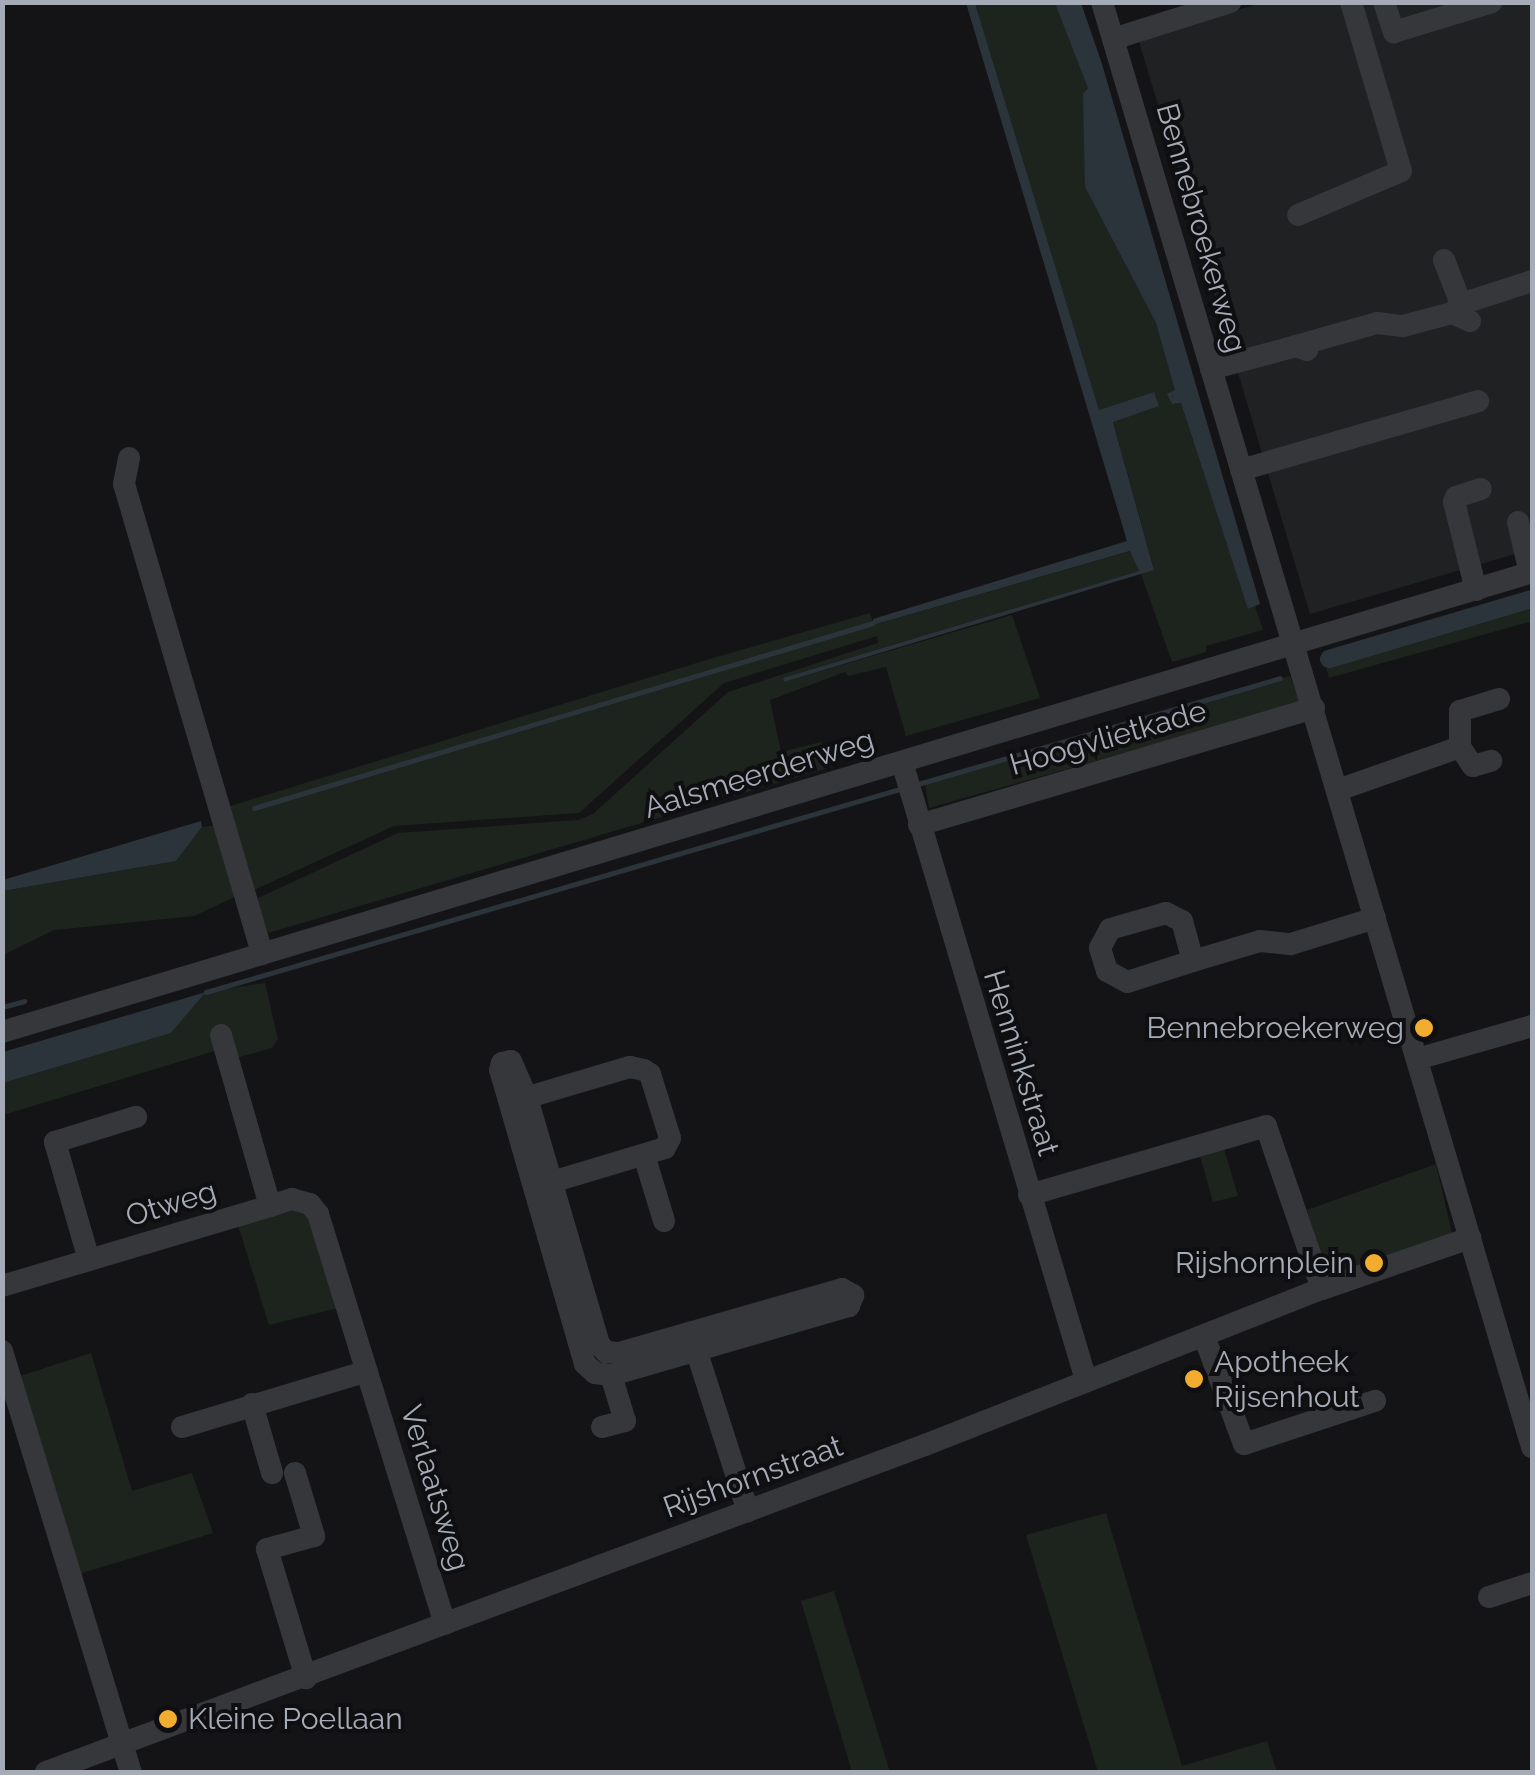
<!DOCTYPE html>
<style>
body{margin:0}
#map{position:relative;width:1535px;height:1775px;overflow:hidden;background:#141416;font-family:Raleway,sans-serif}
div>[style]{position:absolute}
.built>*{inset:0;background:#202123}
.green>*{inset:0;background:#1d241d}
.water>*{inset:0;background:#2b343a}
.stream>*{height:5px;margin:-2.5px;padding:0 2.5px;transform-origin:2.5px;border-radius:2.5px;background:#2b343a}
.canal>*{height:18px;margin:-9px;padding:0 9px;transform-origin:9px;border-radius:9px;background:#2b343a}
.minor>*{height:22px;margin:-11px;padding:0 11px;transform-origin:11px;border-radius:11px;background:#35373b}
.dots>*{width:28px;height:28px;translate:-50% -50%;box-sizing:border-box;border:5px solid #0f0f11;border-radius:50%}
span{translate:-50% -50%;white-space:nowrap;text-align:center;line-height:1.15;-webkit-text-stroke:8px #0f0f11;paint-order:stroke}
.street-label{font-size:30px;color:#a6acb7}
.poi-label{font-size:30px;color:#a6acb7}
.right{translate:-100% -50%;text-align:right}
.left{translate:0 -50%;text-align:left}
.frame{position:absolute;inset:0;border:5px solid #a6acb7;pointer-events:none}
</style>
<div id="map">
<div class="built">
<div style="clip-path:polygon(1262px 3px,1532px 3px,1532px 549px,1310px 614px,1138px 38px)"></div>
</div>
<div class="green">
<div style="clip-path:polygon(975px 3px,1055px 3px,1074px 43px,1088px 89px,1085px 187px,1156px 323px,1176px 391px,1168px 394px,1172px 404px,1181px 403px,1249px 609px,1255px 606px,1263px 630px,1206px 646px,1206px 652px,1172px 662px,1141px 574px,1154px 569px,1113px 421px,1158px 405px,1153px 393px,1099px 410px)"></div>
<div style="clip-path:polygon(1131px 551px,1139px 571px,783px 678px,784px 682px,1012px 615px,1040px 698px,906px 736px,886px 667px,848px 676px,845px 672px,770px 700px,781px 752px,821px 742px,832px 767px,268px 933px,256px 899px,398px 833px,578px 820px,593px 814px,728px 692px,878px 643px,877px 636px,724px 683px,579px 813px,394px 826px,252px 891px,227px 807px,713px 658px,870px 613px,874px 625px)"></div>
<div style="clip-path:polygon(1532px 597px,1532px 632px,1529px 622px,1329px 678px,1324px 660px)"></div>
<div style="clip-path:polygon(1290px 676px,1300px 703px,929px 808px,925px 785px)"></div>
<div style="clip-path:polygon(217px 825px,237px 896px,194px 916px,54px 930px,3px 955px,3px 891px,176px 861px,202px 827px)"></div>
<div style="clip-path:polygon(265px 983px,278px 1039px,272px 1048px,232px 1059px,228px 1047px,3px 1115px,3px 1083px,171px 1033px,206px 992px)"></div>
<div style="clip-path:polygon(1224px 1149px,1238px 1196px,1213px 1202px,1200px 1156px)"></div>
<div style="clip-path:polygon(1436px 1164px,1452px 1233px,1333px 1278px,1327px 1274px,1307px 1210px)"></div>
<div style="clip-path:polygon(304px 1206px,342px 1307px,269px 1325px,238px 1225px)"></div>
<div style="clip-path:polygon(91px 1353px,132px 1491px,192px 1473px,213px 1533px,76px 1575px,17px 1377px)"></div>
<div style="clip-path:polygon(1106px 1513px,1182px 1766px,1267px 1741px,1277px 1772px,1098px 1772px,1026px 1535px)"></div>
<div style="clip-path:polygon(834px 1591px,890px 1772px,852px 1772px,801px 1601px)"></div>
</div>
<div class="water">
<div style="clip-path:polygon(966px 3px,975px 3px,1099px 410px,1154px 392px,1159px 406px,1113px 422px,1154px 570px,784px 682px,783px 678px,1139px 571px,1130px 551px,873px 625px,873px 619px,1127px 541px)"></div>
<div style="clip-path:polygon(1055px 3px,1081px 3px,1102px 64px,1260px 604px,1248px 609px,1181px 403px,1172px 404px,1167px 394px,1175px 390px,1156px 323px,1085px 187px,1083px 94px,1088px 88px)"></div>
<div style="clip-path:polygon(201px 821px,202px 827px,176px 861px,3px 891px,3px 880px)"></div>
<div style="clip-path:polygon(206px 992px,171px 1033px,3px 1083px,3px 1052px)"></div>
</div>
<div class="stream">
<div style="left:918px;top:784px;width:377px;rotate:-16.3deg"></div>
<div style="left:254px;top:808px;width:646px;rotate:-16.64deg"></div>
<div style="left:206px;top:992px;width:726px;rotate:-16.31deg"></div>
<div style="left:2px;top:1007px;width:23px;rotate:-15deg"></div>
</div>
<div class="canal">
<div style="left:1329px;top:659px;width:212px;rotate:-16.5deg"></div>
</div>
<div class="minor">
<div style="left:1102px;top:2px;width:1508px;rotate:73.43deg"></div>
<div style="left:1384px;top:2px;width:32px;rotate:72deg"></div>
<div style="left:1394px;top:32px;width:102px;rotate:-17deg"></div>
<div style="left:1113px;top:39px;width:123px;rotate:-17.5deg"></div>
<div style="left:1298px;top:215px;width:112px;rotate:-23.1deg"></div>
<div style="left:1401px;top:171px;width:176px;rotate:-106.5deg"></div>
<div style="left:1444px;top:260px;width:47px;rotate:68.9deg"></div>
<div style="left:1452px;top:313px;width:13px;rotate:-45deg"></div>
<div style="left:1461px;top:304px;width:75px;rotate:-17.9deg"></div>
<div style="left:1296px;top:346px;width:84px;rotate:-15.9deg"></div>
<div style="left:1377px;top:323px;width:26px;rotate:7deg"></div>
<div style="left:1403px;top:326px;width:51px;rotate:-14.9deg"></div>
<div style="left:1452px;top:313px;width:20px;rotate:24deg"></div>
<div style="left:1211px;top:369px;width:88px;rotate:-15.1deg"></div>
<div style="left:1296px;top:346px;width:12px;rotate:20deg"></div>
<div style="left:129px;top:458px;width:26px;rotate:101deg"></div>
<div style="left:124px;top:484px;width:490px;rotate:73.6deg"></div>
<div style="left:1241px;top:470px;width:247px;rotate:-16.2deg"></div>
<div style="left:1518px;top:522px;width:52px;rotate:76.8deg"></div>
<div style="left:1476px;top:590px;width:91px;rotate:-104deg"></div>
<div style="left:1454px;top:502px;width:5px;rotate:-68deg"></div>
<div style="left:1456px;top:497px;width:26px;rotate:-18deg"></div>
<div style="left:1460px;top:747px;width:23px;rotate:56deg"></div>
<div style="left:1473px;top:766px;width:19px;rotate:-16deg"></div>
<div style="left:902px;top:762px;width:645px;rotate:73.42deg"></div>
<div style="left:1338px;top:790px;width:129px;rotate:-19.4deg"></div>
<div style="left:1460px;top:747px;width:36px;rotate:-90deg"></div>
<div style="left:1460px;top:711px;width:41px;rotate:-17.1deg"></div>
<div style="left:919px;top:825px;width:412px;rotate:-16.5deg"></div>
<div style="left:1166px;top:913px;width:18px;rotate:27deg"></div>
<div style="left:1182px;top:921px;width:41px;rotate:74.6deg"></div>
<div style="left:1193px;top:961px;width:69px;rotate:162.3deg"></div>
<div style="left:1127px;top:982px;width:23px;rotate:-151deg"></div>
<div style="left:1107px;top:971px;width:24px;rotate:-107deg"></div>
<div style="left:1100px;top:948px;width:21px;rotate:-62deg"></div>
<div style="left:1110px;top:929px;width:58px;rotate:-15.9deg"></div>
<div style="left:1193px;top:961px;width:70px;rotate:-16.6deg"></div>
<div style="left:1260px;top:941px;width:31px;rotate:6deg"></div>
<div style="left:1291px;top:944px;width:88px;rotate:-17.2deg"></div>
<div style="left:2px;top:1032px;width:1598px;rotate:-16.73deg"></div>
<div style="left:221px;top:1035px;width:178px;rotate:74deg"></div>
<div style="left:270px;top:1206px;width:23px;rotate:-18deg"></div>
<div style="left:292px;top:1199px;width:19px;rotate:16deg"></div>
<div style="left:310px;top:1204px;width:13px;rotate:51deg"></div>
<div style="left:318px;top:1214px;width:429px;rotate:72.8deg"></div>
<div style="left:1417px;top:1059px;width:120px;rotate:-16deg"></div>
<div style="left:511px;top:1061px;width:40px;rotate:66.6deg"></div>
<div style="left:527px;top:1098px;width:256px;rotate:73.7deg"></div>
<div style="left:599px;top:1344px;width:11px;rotate:49deg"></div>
<div style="left:606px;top:1352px;width:13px;rotate:4deg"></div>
<div style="left:619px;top:1353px;width:232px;rotate:-16deg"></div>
<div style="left:842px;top:1289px;width:13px;rotate:29deg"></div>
<div style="left:853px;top:1295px;width:12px;rotate:110deg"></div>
<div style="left:849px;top:1306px;width:248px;rotate:163.8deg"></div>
<div style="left:611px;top:1375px;width:16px;rotate:-173deg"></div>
<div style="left:595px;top:1373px;width:13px;rotate:-138deg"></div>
<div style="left:585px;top:1364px;width:306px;rotate:-106.1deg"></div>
<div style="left:500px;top:1070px;width:7px;rotate:-74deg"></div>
<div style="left:502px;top:1063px;width:9px;rotate:-13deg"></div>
<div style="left:515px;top:1101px;width:120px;rotate:-16.5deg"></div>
<div style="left:630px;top:1067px;width:14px;rotate:12deg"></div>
<div style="left:644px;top:1070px;width:7px;rotate:34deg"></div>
<div style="left:650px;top:1074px;width:67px;rotate:72.6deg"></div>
<div style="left:670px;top:1138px;width:11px;rotate:117deg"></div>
<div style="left:665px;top:1148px;width:133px;rotate:163.3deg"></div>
<div style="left:644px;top:1155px;width:69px;rotate:73.1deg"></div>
<div style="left:1029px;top:1195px;width:247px;rotate:-16.2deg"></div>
<div style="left:1266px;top:1126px;width:172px;rotate:71deg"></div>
<div style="left:89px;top:1260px;width:123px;rotate:-106.1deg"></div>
<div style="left:55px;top:1142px;width:85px;rotate:-17.2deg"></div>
<div style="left:2px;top:1286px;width:280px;rotate:-16.6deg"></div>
<div style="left:1204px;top:1336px;width:115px;rotate:69.7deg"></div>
<div style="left:1244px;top:1444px;width:138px;rotate:-18.2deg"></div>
<div style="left:692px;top:1337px;width:183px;rotate:72.2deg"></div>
<div style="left:2px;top:1351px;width:440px;rotate:73deg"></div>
<div style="left:252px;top:1404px;width:72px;rotate:73.8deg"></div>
<div style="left:182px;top:1427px;width:193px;rotate:-16.8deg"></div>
<div style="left:602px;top:1427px;width:24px;rotate:-15deg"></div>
<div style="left:625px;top:1421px;width:48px;rotate:-106.9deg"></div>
<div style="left:295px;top:1473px;width:66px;rotate:73.2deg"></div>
<div style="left:314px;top:1536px;width:49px;rotate:164.5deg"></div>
<div style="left:267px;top:1549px;width:135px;rotate:73.2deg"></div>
<div style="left:1489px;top:1597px;width:45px;rotate:-18deg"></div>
<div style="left:46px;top:1772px;width:938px;rotate:-20.41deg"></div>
<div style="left:925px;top:1445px;width:427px;rotate:-21.5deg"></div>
<div style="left:1322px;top:1289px;width:157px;rotate:-19deg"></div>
</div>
<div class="dots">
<div style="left:1424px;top:1028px;background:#f2ac30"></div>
<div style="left:1374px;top:1263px;background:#f2ac30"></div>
<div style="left:1194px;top:1379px;background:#f2ac30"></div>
<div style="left:168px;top:1719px;background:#f2ac30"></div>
</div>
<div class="street-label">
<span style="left:1201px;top:228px;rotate:74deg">Bennebroekerweg</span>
<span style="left:1108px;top:738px;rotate:-16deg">Hoogvlietkade</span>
<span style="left:759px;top:774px;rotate:-17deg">Aalsmeerderweg</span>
<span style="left:1021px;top:1063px;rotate:73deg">Henninkstraat</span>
<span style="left:171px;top:1204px;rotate:-17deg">Otweg</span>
<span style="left:753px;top:1477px;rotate:-20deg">Rijshornstraat</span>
<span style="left:435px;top:1488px;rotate:73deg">Verlaatsweg</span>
</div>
<div class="poi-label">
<span class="right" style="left:1404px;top:1028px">Bennebroekerweg</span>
<span class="right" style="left:1354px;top:1263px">Rijshornplein</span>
<span class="left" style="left:1214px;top:1379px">Apotheek<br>Rijsenhout</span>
<span class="left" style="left:188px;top:1719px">Kleine Poellaan</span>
</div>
<div class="frame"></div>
</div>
